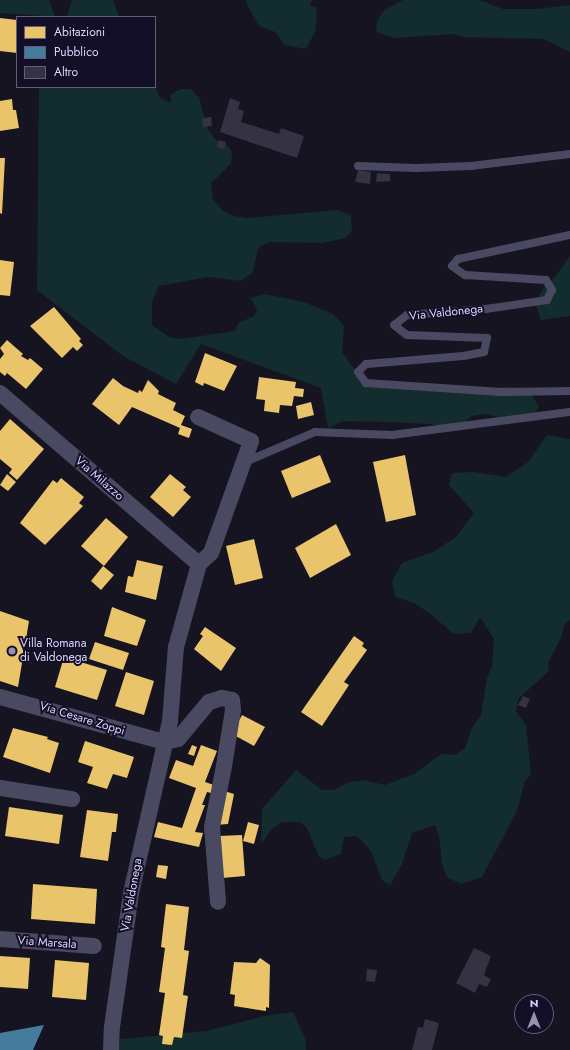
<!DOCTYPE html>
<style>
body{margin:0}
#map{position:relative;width:570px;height:1050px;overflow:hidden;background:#161421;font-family:Jost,sans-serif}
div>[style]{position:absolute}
.green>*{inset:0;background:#132c2d}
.homes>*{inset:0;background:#e9c46a}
.public>*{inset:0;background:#457b9d}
.building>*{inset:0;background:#343243}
.service>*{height:8px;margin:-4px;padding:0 4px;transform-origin:4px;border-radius:4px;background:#4a4962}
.minor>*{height:16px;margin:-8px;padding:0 8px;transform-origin:8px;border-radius:8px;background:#4a4962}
.dots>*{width:11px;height:11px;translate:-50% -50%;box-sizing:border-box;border:2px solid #130f26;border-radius:50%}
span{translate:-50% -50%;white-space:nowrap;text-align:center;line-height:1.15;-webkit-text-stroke:4px #130f26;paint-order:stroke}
.street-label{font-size:12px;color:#d9d4ff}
.poi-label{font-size:12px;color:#d9d4ff}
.left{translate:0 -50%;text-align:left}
.legend{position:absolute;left:16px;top:16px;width:140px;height:72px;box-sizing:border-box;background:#130f26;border:1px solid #625e7d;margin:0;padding:5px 7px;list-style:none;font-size:12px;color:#d9d4ff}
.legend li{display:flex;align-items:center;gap:8px;height:20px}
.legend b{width:20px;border:1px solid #625e7d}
.north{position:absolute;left:514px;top:994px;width:40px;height:40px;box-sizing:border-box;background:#130f26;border:1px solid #625e7d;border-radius:50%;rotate:0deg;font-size:11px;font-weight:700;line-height:16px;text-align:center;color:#d9d4ff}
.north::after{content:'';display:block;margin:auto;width:14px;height:18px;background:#9591b1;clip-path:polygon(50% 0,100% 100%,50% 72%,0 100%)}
</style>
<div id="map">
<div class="green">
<div style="clip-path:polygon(0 0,49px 0,55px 17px,0 13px)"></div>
<div style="clip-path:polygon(72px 0,113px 0,119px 17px,67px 17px)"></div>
<div style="clip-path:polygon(247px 0,312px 0,310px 5px,316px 7px,317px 17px,315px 32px,306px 49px,285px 45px,275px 32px,258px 25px,246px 2px)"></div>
<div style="clip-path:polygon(403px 0,480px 0,503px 9px,536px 9px,570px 5px,570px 52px,544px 39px,463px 37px,454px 34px,394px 38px,376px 32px,377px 21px,384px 10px)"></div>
<div style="clip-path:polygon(155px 86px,160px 98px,171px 103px,170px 95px,181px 89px,191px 89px,199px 98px,208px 129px,215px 139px,226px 144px,232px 152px,231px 164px,211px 183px,213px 199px,223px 211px,234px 216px,247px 218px,337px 210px,351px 215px,352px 231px,346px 238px,322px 243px,269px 242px,258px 248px,253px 272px,241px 281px,208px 277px,159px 286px,152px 302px,152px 325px,169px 337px,181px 339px,235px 331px,239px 322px,253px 317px,257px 311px,251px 298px,264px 294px,304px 302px,333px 314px,344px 326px,342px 352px,360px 377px,365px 379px,457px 389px,515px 387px,532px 395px,539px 407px,534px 414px,506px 419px,485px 414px,472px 416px,461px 426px,444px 430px,431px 424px,386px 422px,343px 421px,328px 428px,321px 388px,201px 344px,176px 384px,123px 356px,37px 290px,39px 87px)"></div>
<div style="clip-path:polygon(570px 256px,570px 316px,541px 320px,535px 303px,544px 287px,555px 277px)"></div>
<div style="clip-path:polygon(547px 435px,570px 439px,570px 620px,564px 625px,561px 638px,548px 663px,549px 671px,518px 699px,516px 711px,526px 725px,531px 774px,525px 781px,517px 811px,482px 877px,461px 884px,447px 877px,442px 864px,439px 836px,435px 825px,412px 833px,402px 864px,390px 885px,382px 880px,371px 851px,357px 836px,344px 837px,341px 854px,325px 860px,319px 857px,307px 828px,300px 822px,281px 822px,271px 830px,261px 844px,262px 809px,296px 770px,322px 790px,334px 790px,349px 782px,364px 780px,385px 785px,414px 774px,441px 754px,455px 755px,465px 748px,472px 728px,481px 715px,487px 678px,492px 666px,494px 639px,480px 617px,471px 633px,454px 634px,429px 613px,414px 603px,395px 597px,392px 581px,402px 563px,433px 552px,456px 537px,474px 513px,449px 485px,452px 473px,473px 472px,506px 477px,528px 462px)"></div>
<div style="clip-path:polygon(293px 1012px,305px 1038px,306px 1050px,118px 1050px,120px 1039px,207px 1031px,264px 1016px)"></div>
</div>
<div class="homes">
<div style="clip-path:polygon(0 18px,17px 20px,17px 53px,0 51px)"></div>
<div style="clip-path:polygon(12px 99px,13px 110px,16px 110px,19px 128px,0 131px,0 101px)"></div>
<div style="clip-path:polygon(0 158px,5px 158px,2px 214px,0 213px)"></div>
<div style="clip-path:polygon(0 260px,14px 262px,10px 296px,0 295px)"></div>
<div style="clip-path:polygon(54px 307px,81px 339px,79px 341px,83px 345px,77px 351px,73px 347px,62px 358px,30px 326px)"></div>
<div style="clip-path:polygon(7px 340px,23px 354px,21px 356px,28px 360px,30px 358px,43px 369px,26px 389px,7px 373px,5px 376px,0 372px,0 359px,4px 354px,0 348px)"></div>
<div style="clip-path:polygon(205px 353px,237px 366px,224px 391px,204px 383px,203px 386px,195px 382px)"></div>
<div style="clip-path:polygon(259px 377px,296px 382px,295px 388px,304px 389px,303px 397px,294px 396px,292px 406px,280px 405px,279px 413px,264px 411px,265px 400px,256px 399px)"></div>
<div style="clip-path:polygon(113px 378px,123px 386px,138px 393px,139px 390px,142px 392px,148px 380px,159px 391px,158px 394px,176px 403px,173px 410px,185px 416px,181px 425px,192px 429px,189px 438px,178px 434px,180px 428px,132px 407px,119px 425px,92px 404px)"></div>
<div style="clip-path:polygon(311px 402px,314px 415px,298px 419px,296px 406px)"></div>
<div style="clip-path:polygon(10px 419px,44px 449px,17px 480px,9px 473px,12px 469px,0 459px,0 431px)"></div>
<div style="clip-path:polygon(320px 455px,331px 482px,292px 498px,281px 471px)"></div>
<div style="clip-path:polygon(405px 455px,416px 515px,386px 522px,373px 462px)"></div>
<div style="clip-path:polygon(7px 474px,16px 482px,8px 491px,0 485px)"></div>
<div style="clip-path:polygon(170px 474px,186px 487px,183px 490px,191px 497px,173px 517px,150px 497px)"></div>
<div style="clip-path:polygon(61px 478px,84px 497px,79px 503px,83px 506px,45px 545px,20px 523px,53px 480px,57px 483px)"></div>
<div style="clip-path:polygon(106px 518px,128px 537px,104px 566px,81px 546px)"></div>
<div style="clip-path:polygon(336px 524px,351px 555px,310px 578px,295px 548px)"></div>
<div style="clip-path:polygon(254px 539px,263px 578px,235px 585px,226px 546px)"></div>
<div style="clip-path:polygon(137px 560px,163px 566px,156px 600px,125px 592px,128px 576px,133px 577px)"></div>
<div style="clip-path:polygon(103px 566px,114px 575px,101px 590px,91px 581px)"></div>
<div style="clip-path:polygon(112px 607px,146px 620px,137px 646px,104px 636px)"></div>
<div style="clip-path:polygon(0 611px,29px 621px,18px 687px,0 681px)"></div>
<div style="clip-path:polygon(205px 627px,236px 648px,221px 671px,194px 649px,203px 636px,200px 634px)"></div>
<div style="clip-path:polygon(354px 636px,364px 643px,362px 646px,367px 650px,344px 682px,349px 685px,322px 726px,301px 712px)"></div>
<div style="clip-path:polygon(95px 642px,129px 653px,123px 670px,89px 659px)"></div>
<div style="clip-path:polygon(64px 657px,107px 670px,97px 700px,55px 687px)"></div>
<div style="clip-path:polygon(126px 672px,154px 681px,144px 715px,115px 706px)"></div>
<div style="clip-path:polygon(242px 715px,265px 727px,254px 746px,232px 734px)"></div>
<div style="clip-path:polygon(13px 728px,48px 737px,47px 739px,59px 743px,50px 773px,3px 757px)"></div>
<div style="clip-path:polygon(85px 741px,134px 757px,127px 778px,113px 774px,107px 789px,87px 783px,93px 767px,78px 762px)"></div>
<div style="clip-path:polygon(192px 745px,197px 747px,194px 756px,188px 754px)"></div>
<div style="clip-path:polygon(201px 745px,217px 751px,205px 782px,214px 785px,211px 793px,207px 792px,202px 805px,205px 805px,195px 832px,203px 833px,199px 847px,154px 837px,158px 822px,182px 828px,196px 788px,169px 778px,176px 760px,193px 766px)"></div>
<div style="clip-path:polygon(221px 790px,234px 794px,228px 824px,215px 825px)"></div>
<div style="clip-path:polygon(9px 807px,63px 815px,59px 844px,5px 836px)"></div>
<div style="clip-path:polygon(87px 810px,118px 814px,116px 832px,112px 832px,108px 861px,80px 857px)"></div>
<div style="clip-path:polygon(248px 822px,259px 825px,254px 844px,243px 841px)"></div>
<div style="clip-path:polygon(242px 835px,245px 876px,222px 878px,219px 836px)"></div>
<div style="clip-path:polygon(158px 865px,168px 866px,166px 879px,156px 877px)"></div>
<div style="clip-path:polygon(33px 884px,97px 889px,95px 924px,31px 919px)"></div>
<div style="clip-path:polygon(166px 904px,189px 907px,184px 950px,189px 951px,183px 995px,188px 996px,182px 1038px,174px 1037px,172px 1045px,162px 1044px,163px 1036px,159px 1035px,165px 993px,159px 992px,165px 948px,161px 947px)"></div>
<div style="clip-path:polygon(0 956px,30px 958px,28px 989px,0 987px)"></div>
<div style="clip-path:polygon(260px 958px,270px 965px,269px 1008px,266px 1007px,266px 1011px,234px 1006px,235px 995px,230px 994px,234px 962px,256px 963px)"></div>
<div style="clip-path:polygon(55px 960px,89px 963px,86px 1000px,52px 997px)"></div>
</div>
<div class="public">
<div style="clip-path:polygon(44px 1025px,33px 1050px,0 1050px,0 1033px)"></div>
</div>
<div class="building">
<div style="clip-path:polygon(230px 98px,240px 102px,238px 109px,244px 111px,241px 122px,279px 134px,281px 128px,304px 136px,297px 158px,220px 132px)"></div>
<div style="clip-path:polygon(211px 117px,212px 126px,203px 127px,202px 118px)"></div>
<div style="clip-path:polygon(219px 140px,226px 142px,224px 149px,217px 147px)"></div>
<div style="clip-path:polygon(358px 170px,371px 172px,370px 184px,355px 182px)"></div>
<div style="clip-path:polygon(377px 173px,390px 174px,390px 181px,376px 182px)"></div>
<div style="clip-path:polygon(523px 696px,530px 699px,526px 708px,518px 705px)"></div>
<div style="clip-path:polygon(474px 948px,491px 956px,484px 975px,491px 979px,487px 987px,479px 984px,475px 993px,456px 983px)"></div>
<div style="clip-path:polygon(367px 969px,377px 970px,375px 982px,366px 981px)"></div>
<div style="clip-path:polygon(425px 1019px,439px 1023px,432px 1050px,412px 1050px,418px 1027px,423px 1028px)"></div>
</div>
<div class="service">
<div style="left:358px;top:166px;width:58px;rotate:2deg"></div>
<div style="left:416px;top:168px;width:55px;rotate:-2.1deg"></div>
<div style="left:471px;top:166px;width:100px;rotate:-6.9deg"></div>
<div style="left:570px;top:235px;width:115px;rotate:167.9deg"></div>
<div style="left:458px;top:259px;width:9px;rotate:131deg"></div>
<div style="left:452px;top:266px;width:16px;rotate:35deg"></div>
<div style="left:465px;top:275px;width:81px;rotate:3.5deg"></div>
<div style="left:546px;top:280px;width:12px;rotate:59deg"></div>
<div style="left:552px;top:290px;width:11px;rotate:117deg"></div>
<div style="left:547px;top:300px;width:62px;rotate:171.6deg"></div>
<div style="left:486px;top:309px;width:79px;rotate:175.7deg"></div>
<div style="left:407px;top:315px;width:16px;rotate:142deg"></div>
<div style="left:394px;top:325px;width:16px;rotate:38deg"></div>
<div style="left:407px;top:335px;width:80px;rotate:2.1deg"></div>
<div style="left:487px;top:338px;width:14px;rotate:102deg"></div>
<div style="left:484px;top:352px;width:21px;rotate:169deg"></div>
<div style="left:463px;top:356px;width:97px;rotate:175.3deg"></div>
<div style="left:366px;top:364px;width:11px;rotate:135deg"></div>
<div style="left:358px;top:372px;width:14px;rotate:54deg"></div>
<div style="left:366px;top:383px;width:135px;rotate:3.8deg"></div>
<div style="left:501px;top:392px;width:69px;rotate:-0.8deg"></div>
<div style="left:245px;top:462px;width:76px;rotate:-23.2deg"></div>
<div style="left:315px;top:432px;width:77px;rotate:2.2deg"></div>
<div style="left:392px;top:435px;width:179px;rotate:-7.4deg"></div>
</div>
<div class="minor">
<div style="left:0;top:393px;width:262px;rotate:40.7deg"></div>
<div style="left:0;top:697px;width:170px;rotate:15.3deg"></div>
<div style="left:164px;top:742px;width:14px;rotate:-12deg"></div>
<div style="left:178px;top:739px;width:48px;rotate:-50deg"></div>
<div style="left:209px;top:702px;width:14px;rotate:-17deg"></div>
<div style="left:222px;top:698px;width:10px;rotate:11deg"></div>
<div style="left:232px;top:700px;width:10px;rotate:84deg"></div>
<div style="left:233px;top:710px;width:57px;rotate:99.1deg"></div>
<div style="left:224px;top:766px;width:62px;rotate:101.1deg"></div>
<div style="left:212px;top:827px;width:75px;rotate:85.4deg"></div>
<div style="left:0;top:788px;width:73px;rotate:8.7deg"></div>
<div style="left:0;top:939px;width:94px;rotate:4.3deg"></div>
<div style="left:111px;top:1050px;width:23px;rotate:-88deg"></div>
<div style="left:112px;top:1027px;width:135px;rotate:-81.9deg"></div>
<div style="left:131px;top:893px;width:176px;rotate:-77.2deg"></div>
<div style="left:170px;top:721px;width:74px;rotate:-85.4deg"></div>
<div style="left:176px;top:647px;width:86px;rotate:-74.5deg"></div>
<div style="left:199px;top:564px;width:16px;rotate:-43deg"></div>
<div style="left:211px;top:553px;width:119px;rotate:-70.3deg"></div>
<div style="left:251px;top:441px;width:58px;rotate:-155.6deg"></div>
</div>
<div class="dots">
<div style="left:12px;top:651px;background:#9591b1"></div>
</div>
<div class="street-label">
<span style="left:446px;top:313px;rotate:-6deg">Via Valdonega</span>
<span style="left:99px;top:479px;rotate:41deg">Via Milazzo</span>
<span style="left:82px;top:719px;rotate:17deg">Via Cesare Zoppi</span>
<span style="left:132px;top:895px;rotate:-80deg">Via Valdonega</span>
<span style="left:47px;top:943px;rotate:4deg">Via Marsala</span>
</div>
<div class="poi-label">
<span class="left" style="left:20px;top:651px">Villa Romana<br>di Valdonega</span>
</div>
<ul class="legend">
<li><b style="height:11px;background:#e9c46a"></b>Abitazioni</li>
<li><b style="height:11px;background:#457b9d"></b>Pubblico</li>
<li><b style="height:11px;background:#343243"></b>Altro</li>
</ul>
<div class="north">N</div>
</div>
